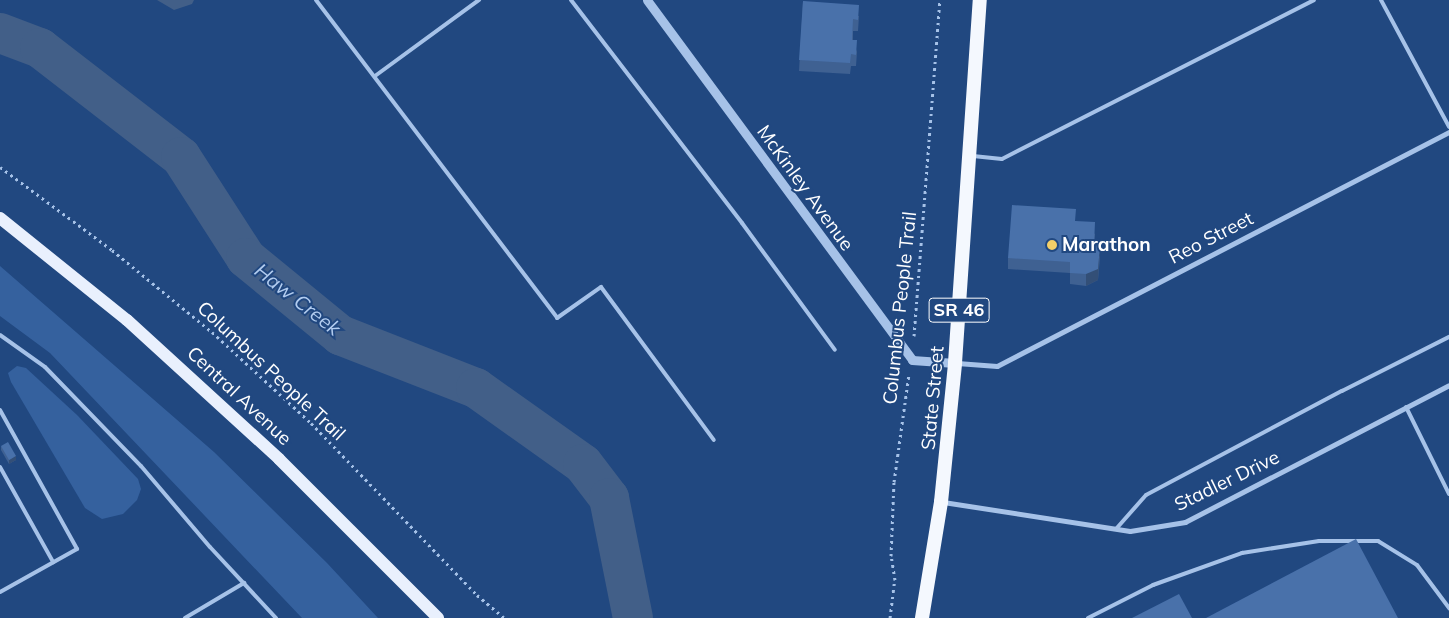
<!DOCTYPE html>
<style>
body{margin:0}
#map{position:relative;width:1449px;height:618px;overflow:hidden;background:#214880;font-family:Mulish,sans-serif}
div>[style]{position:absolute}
.green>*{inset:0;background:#35619e}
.water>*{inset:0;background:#425f88}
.river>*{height:40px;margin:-20px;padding:0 20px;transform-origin:20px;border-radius:20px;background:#425f88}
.path>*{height:3px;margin-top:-1.5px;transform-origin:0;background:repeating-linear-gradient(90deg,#a6c2e8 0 2.5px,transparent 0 6.5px)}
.service>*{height:4px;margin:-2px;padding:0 2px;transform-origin:2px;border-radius:2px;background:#a6c2e8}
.minor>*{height:5px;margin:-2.5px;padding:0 2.5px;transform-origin:2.5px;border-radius:2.5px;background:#a6c2e8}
.tertiary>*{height:9px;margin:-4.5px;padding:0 4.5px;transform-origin:4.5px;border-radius:4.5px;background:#a6c2e8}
.primary>*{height:12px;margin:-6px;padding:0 6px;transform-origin:6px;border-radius:6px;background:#e9f0fd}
.trunk>*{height:14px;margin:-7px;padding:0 7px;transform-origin:7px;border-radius:7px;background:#f4f8fe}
.wall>*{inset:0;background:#3f6192}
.shaded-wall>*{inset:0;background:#334f77}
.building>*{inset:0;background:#4971aa}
.dots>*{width:14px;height:14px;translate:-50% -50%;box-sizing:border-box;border:2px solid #214880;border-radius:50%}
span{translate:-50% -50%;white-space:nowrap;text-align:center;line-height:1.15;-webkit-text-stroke:4px #214880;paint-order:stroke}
.shield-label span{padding:1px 4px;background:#214880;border:1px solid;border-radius:4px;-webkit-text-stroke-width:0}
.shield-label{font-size:18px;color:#fff;font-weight:700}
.street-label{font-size:19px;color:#fff}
.poi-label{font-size:19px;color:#fff;font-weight:700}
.left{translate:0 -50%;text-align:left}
.water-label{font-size:20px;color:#b2ccef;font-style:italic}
</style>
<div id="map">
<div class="green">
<div style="clip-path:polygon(0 266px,214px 452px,327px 563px,378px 618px,302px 618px,50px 353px,0 316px)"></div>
<div style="clip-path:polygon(17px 366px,26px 368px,77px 415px,138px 479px,141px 489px,137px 500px,123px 514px,102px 519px,85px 508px,11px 382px,8px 373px)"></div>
</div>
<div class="water">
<div style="clip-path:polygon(157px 0,194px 0,192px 4px,174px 10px)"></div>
</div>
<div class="river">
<div style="left:0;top:33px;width:43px;rotate:20.6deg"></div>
<div style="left:40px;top:48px;width:178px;rotate:37.7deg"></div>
<div style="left:181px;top:157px;width:120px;rotate:57.2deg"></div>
<div style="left:246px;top:258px;width:122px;rotate:39.3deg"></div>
<div style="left:340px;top:335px;width:146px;rotate:21.3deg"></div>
<div style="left:476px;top:388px;width:131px;rotate:35.4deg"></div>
<div style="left:583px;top:464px;width:43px;rotate:52.6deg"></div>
<div style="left:609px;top:498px;width:122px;rotate:78.7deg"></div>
</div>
<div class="path">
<div style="left:0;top:167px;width:139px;rotate:36.5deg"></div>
<div style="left:112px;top:250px;width:129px;rotate:39.4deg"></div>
<div style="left:212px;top:332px;width:134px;rotate:42.6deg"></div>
<div style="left:311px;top:423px;width:239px;rotate:46deg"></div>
<div style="left:477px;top:595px;width:35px;rotate:40deg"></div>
<div style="left:914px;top:336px;width:337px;rotate:-85.6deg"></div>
<div style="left:890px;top:618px;width:38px;rotate:-83deg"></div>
<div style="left:895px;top:580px;width:24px;rotate:-99deg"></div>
<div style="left:891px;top:556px;width:74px;rotate:-87.7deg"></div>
<div style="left:894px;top:482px;width:109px;rotate:-82.1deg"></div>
</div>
<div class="service">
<div style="left:316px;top:0;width:399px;rotate:52.8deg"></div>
<div style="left:557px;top:318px;width:54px;rotate:-35.2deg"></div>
<div style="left:601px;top:287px;width:190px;rotate:53.6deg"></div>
<div style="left:571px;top:0;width:281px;rotate:52.5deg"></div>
<div style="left:742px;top:223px;width:157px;rotate:53.8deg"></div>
<div style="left:1381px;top:0;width:144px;rotate:61.8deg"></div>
<div style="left:375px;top:76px;width:129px;rotate:-36.2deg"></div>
<div style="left:973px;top:156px;width:29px;rotate:6deg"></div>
<div style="left:1002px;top:159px;width:350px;rotate:-27deg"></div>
<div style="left:0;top:335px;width:55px;rotate:35.4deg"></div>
<div style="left:45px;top:367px;width:138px;rotate:45.9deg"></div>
<div style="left:141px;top:466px;width:106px;rotate:49.6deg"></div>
<div style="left:210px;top:547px;width:97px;rotate:47.1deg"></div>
<div style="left:1406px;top:407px;width:97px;rotate:63.7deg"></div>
<div style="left:0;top:410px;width:159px;rotate:61deg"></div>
<div style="left:77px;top:549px;width:88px;rotate:150.8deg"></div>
<div style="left:0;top:467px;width:109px;rotate:60.8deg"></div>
<div style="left:1116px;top:529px;width:45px;rotate:-48.6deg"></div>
<div style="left:1146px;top:495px;width:222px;rotate:-28deg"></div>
<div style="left:1342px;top:391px;width:120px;rotate:-26.8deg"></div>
<div style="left:185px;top:618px;width:69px;rotate:-30.7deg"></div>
<div style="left:1088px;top:618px;width:73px;rotate:-26.9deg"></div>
<div style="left:1153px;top:585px;width:95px;rotate:-19.8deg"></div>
<div style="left:1242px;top:553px;width:78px;rotate:-8.9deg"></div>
<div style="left:1319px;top:541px;width:59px"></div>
<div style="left:1378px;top:541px;width:46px;rotate:31.6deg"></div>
<div style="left:1417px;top:565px;width:54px;rotate:53.3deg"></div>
</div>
<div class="minor">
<div style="left:957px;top:363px;width:40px;rotate:4.3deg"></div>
<div style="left:997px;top:366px;width:509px;rotate:-27.37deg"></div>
<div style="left:943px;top:502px;width:189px;rotate:8.8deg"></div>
<div style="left:1130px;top:531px;width:56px;rotate:-9.3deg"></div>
<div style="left:1185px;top:522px;width:297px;rotate:-27.4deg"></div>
</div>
<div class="tertiary">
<div style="left:647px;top:0;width:447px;rotate:53.6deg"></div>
<div style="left:912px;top:360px;width:43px;rotate:4deg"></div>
</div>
<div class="primary">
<div style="left:0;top:218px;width:163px;rotate:38.8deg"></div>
<div style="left:127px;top:320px;width:206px;rotate:42.4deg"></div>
<div style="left:279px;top:459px;width:225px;rotate:45deg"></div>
</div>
<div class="trunk">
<div style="left:922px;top:618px;width:118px;rotate:-80.7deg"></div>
<div style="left:941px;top:502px;width:140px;rotate:-84.2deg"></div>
<div style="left:955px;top:363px;width:364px;rotate:-86.1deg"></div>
</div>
<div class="wall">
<div style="clip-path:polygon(803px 1px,859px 16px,858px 31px,853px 31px,853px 40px,857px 52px,856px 66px,851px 66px,850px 74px,799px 71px)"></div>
<div style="clip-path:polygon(1076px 221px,1095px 234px,1094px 245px,1100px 257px,1098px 280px,1086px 286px,1070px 284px,1070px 273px,1008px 269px,1008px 258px)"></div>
<div style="clip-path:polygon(1px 446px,16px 460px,9px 464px,1px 450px)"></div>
</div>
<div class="shaded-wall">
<div style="clip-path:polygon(1100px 246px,1098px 280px,1086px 286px,1086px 274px)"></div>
<div style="clip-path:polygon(16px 456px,16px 460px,9px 464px,9px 460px)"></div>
</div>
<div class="building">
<div style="clip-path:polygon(803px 1px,859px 5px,858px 20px,853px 19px,852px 40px,857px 40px,856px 55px,851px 54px,850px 63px,799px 60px)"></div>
<div style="clip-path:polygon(1012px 205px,1076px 209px,1075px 221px,1095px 222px,1094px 245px,1100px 246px,1098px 269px,1086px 274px,1070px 273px,1070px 262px,1008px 258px)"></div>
<div style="clip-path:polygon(8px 442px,16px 456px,9px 460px,1px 446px)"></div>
<div style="clip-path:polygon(1356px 539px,1398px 618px,1206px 618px)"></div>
<div style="clip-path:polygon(1179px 594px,1192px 618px,1132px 618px)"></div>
</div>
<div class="dots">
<div style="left:1052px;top:245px;background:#f4cf68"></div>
</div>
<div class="shield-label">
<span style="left:959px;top:310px">SR 46</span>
</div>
<div class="street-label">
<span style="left:805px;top:188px;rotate:54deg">McKinley Avenue</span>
<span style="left:1211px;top:238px;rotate:-27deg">Reo Street</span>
<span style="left:900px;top:308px;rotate:-84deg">Columbus People Trail</span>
<span style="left:271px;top:371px;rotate:43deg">Columbus People Trail</span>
<span style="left:239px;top:396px;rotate:43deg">Central Avenue</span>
<span style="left:933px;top:398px;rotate:-85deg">State Street</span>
<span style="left:1227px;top:481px;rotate:-26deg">Stadler Drive</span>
</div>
<div class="poi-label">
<span class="left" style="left:1062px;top:245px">Marathon</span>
</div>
<div class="water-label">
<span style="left:298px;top:299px;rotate:38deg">Haw Creek</span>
</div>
</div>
